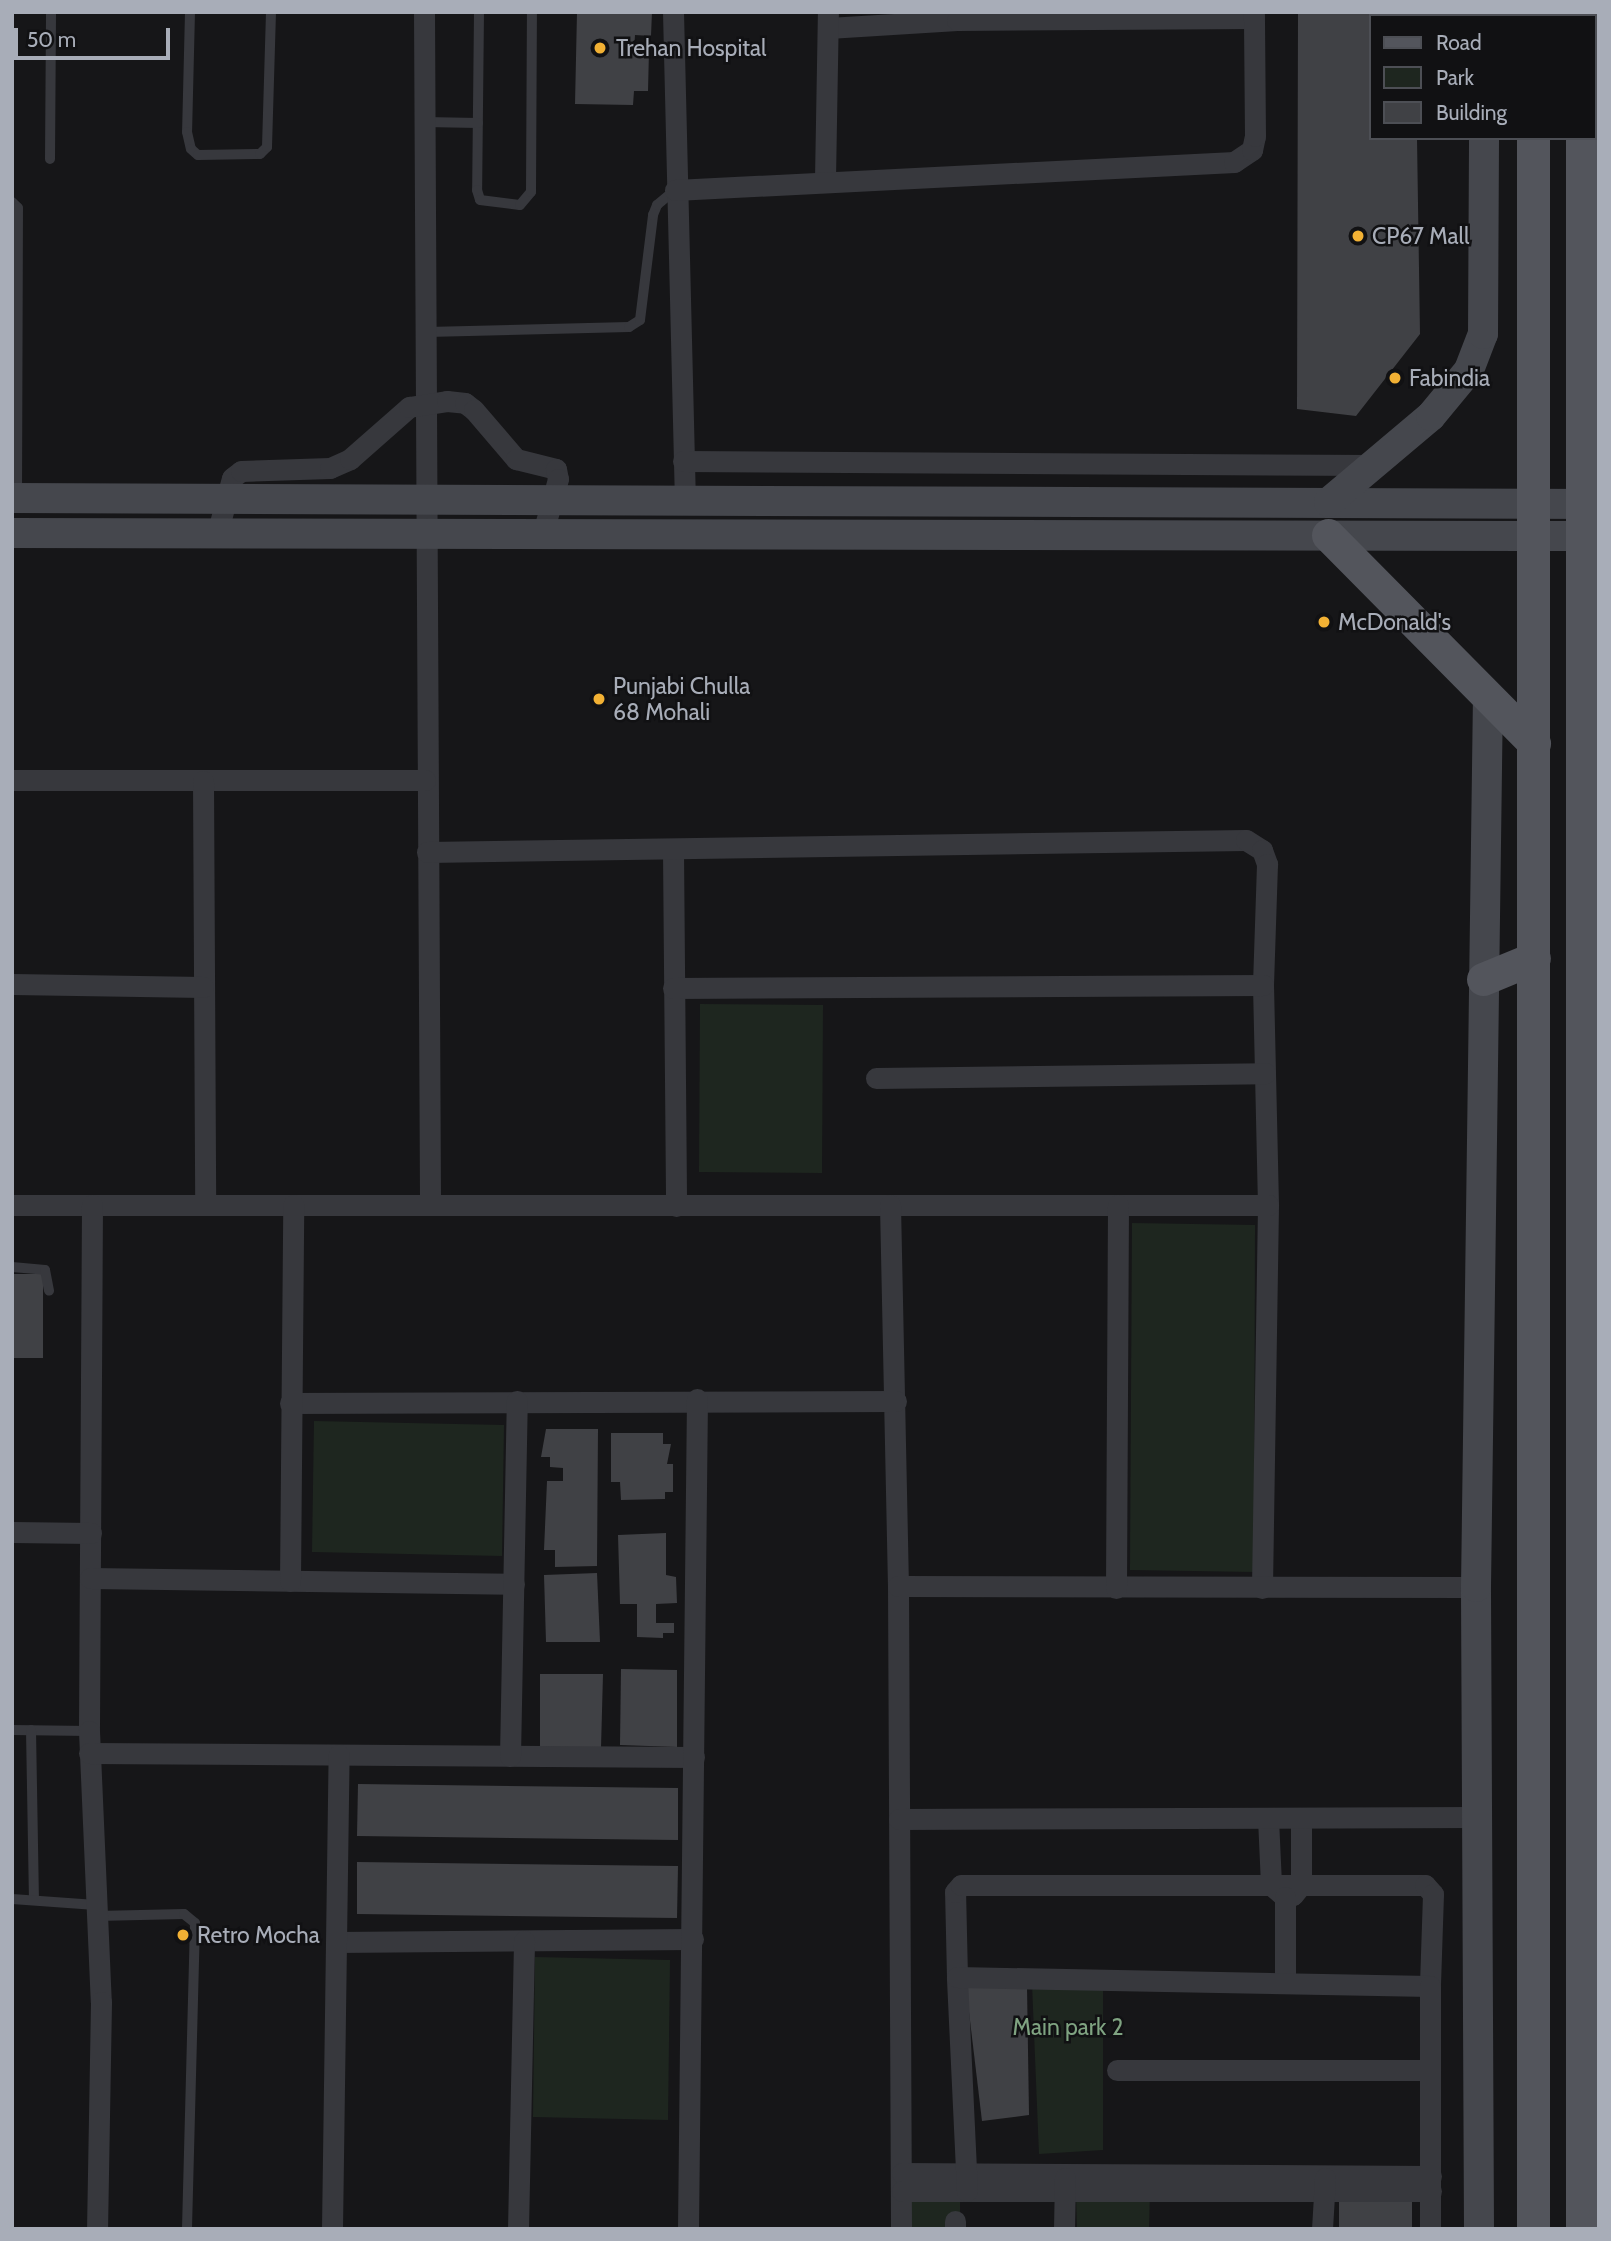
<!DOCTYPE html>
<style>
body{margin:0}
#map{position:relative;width:1611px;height:2241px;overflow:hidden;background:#161618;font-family:Cabin,sans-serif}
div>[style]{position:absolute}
.green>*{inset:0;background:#1e261f}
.building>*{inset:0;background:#404145}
.lane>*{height:10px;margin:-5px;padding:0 5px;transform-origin:5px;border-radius:5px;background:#37383d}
.street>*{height:21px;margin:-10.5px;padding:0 10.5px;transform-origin:10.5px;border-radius:10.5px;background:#37383d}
.secondary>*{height:30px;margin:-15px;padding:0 15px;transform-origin:15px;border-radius:15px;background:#45474d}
.primary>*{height:33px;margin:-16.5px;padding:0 16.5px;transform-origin:16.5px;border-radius:16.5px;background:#53555c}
.dots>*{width:19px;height:19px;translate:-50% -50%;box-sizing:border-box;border:4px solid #111113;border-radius:50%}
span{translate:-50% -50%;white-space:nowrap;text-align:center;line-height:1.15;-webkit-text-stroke:5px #111113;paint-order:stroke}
.poi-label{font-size:23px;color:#a8adb8}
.left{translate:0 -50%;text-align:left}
.park-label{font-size:23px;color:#7fa381}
.frame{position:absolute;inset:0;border:14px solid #a8adb8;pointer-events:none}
.legend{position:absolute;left:1369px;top:14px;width:228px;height:126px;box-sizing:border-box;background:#111113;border:2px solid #4d4f55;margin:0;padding:9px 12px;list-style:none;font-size:21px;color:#a8adb8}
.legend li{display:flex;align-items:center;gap:14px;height:35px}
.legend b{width:35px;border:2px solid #4d4f55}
.scale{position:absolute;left:14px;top:28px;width:156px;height:32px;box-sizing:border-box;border:4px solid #a8adb8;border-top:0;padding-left:9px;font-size:21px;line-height:24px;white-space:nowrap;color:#a8adb8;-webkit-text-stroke:5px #111113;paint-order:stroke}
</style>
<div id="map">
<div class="green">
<div style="clip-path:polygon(700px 1004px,823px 1005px,822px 1173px,699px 1172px)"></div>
<div style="clip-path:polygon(1132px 1223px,1255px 1225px,1254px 1572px,1130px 1570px)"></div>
<div style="clip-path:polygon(314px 1421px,504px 1425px,502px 1556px,312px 1552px)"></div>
<div style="clip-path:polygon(535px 1957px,670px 1960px,668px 2120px,533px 2117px)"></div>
<div style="clip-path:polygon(1032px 1984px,1103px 1987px,1103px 2150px,1039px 2154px)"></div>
<div style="clip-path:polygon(1150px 2190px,1149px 2229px,1077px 2229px,1076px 2194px)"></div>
<div style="clip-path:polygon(960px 2194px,960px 2229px,911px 2229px,912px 2195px)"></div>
</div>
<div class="building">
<div style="clip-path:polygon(577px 12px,652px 12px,651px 36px,635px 35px,634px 51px,649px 51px,648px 91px,634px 91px,633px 105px,575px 104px)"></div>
<div style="clip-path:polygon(1298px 12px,1416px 12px,1371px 16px,1371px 138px,1417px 138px,1420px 334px,1356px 416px,1297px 409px)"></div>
<div style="clip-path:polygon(14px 1274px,43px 1274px,43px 1358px,12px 1358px)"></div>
<div style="clip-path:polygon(546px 1429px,598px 1429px,597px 1566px,555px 1567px,555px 1550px,544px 1550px,547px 1481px,563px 1481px,563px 1468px,550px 1467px,550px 1457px,541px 1457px)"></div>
<div style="clip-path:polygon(611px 1433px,663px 1433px,663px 1444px,671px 1444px,667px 1464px,673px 1464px,673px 1492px,665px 1492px,665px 1499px,621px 1500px,620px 1482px,611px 1482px)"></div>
<div style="clip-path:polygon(666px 1533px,666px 1575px,676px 1577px,677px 1603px,656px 1604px,656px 1623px,674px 1623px,674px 1633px,663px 1633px,663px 1638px,637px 1637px,637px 1604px,620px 1604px,618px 1535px)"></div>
<div style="clip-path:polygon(597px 1573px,600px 1642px,546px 1642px,544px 1575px)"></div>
<div style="clip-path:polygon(621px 1669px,677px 1670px,677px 1747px,620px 1745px)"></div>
<div style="clip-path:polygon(540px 1674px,603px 1674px,601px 1748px,540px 1748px)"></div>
<div style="clip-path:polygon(358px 1784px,678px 1788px,678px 1840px,357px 1836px)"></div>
<div style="clip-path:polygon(357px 1862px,678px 1866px,677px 1918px,357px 1914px)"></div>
<div style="clip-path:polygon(175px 1930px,192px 1932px,192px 1942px,174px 1938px)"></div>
<div style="clip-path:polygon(966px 1987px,1027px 1987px,1029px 2115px,982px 2121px)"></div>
<div style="clip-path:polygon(1339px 2201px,1412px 2202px,1412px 2229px,1339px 2229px)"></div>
</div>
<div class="lane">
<div style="left:190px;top:12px;width:120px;rotate:91.4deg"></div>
<div style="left:187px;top:132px;width:17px;rotate:77deg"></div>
<div style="left:191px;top:149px;width:9px;rotate:41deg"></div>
<div style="left:198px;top:155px;width:62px;rotate:-0.9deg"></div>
<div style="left:260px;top:154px;width:10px;rotate:-45deg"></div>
<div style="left:267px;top:147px;width:135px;rotate:-88.3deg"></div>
<div style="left:479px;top:12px;width:178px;rotate:90.6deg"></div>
<div style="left:477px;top:190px;width:10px;rotate:73deg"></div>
<div style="left:480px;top:200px;width:40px;rotate:7.1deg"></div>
<div style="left:520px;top:205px;width:17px;rotate:-50deg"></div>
<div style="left:531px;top:192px;width:180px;rotate:-89.7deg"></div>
<div style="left:425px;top:122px;width:53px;rotate:1.1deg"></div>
<div style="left:50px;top:159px;width:147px;rotate:-89.6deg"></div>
<div style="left:12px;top:202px;width:8px;rotate:45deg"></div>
<div style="left:18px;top:208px;width:287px;rotate:90.2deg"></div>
<div style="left:427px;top:332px;width:202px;rotate:-1.4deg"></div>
<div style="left:629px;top:327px;width:13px;rotate:-32deg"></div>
<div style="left:640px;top:320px;width:106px;rotate:-82.9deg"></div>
<div style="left:653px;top:215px;width:11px;rotate:-68deg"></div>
<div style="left:657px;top:205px;width:23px;rotate:-40deg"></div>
<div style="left:12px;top:1267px;width:33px;rotate:5deg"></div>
<div style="left:45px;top:1270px;width:21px;rotate:79deg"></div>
<div style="left:12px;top:1730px;width:77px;rotate:0.7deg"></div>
<div style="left:31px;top:1730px;width:170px;rotate:89deg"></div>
<div style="left:12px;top:1899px;width:84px;rotate:4.1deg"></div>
<div style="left:97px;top:1916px;width:87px;rotate:-1.3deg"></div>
<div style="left:184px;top:1914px;width:14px;rotate:39deg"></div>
<div style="left:195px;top:1923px;width:306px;rotate:91.5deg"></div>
</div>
<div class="street">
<div style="left:424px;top:12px;width:1193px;rotate:89.71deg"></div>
<div style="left:673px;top:12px;width:487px;rotate:88.6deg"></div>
<div style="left:828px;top:28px;width:129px;rotate:-3.5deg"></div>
<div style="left:957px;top:20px;width:297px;rotate:-0.4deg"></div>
<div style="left:825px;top:179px;width:167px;rotate:-89deg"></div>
<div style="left:675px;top:190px;width:560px;rotate:-2.87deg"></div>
<div style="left:1234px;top:162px;width:22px;rotate:-34deg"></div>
<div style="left:1252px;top:150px;width:14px;rotate:-78deg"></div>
<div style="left:1255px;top:136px;width:124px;rotate:-90.5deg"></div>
<div style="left:683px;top:461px;width:690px;rotate:0.33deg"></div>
<div style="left:217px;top:534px;width:58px;rotate:-75deg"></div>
<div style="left:232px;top:478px;width:11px;rotate:-38deg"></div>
<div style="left:241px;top:471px;width:89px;rotate:-1.9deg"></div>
<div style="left:330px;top:468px;width:22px;rotate:-24deg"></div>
<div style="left:350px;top:459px;width:79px;rotate:-41.4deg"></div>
<div style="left:409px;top:407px;width:38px;rotate:-9deg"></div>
<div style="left:447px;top:401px;width:18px;rotate:6deg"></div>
<div style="left:465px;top:403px;width:11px;rotate:38deg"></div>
<div style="left:474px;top:410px;width:65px;rotate:49.4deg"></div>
<div style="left:516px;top:459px;width:41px;rotate:14deg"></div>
<div style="left:556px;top:469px;width:10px;rotate:79deg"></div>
<div style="left:558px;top:479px;width:59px;rotate:105.7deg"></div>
<div style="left:12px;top:780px;width:413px"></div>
<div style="left:203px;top:781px;width:424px;rotate:89.7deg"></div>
<div style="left:673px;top:851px;width:355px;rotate:89.5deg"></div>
<div style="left:427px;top:852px;width:819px;rotate:-0.84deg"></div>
<div style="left:1246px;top:840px;width:19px;rotate:32deg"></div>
<div style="left:1262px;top:850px;width:15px;rotate:70deg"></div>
<div style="left:1267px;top:864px;width:121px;rotate:91.9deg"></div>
<div style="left:1263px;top:985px;width:220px;rotate:88.7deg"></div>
<div style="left:1268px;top:1205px;width:383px;rotate:90.9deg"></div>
<div style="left:12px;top:984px;width:191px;rotate:0.9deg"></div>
<div style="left:673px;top:988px;width:590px;rotate:-0.29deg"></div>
<div style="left:876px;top:1078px;width:389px;rotate:-0.7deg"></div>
<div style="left:12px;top:1205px;width:1256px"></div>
<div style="left:92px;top:1205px;width:526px;rotate:90.33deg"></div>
<div style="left:89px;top:1731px;width:271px;rotate:87.5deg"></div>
<div style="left:101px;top:2002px;width:227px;rotate:91deg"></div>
<div style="left:890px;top:1205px;width:381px;rotate:88.8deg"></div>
<div style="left:898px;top:1586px;width:643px;rotate:89.73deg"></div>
<div style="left:290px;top:1403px;width:606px;rotate:-0.19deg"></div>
<div style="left:12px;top:1532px;width:79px;rotate:0.7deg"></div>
<div style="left:90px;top:1578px;width:424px;rotate:0.8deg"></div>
<div style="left:290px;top:1581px;width:376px;rotate:-89.5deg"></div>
<div style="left:898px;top:1586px;width:578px;rotate:0.1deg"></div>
<div style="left:1116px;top:1588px;width:383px;rotate:-89.7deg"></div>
<div style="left:89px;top:1753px;width:605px;rotate:0.38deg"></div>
<div style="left:510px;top:1756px;width:355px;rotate:-88.9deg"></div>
<div style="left:1268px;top:1818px;width:67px;rotate:87.4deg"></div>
<div style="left:1271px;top:1885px;width:18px;rotate:41deg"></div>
<div style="left:1285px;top:1897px;width:8px;rotate:-14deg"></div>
<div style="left:1293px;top:1895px;width:13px;rotate:-51deg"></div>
<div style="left:1301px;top:1885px;width:67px;rotate:-90deg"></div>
<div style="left:899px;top:1819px;width:576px;rotate:-0.2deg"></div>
<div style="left:337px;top:1942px;width:356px;rotate:-0.5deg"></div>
<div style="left:957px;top:1977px;width:85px;rotate:-91.3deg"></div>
<div style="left:955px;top:1892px;width:9px;rotate:-49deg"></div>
<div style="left:961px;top:1885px;width:464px"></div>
<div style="left:1425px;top:1885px;width:12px;rotate:48deg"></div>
<div style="left:1433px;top:1894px;width:92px;rotate:91.9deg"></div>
<div style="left:1285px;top:1983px;width:86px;rotate:-90deg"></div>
<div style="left:1117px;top:2070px;width:313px"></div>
<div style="left:902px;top:2173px;width:529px;rotate:0.32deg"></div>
<div style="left:902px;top:2191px;width:529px"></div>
<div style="left:967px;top:2191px;width:214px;rotate:-92.7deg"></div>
<div style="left:957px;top:1977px;width:473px;rotate:1.1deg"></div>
<div style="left:1430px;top:1986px;width:243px;rotate:90deg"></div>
<div style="left:955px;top:2221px;width:8px;rotate:90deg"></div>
<div style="left:332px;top:2229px;width:474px;rotate:-89.2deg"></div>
<div style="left:518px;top:2229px;width:288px;rotate:-88.8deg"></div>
<div style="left:688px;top:2229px;width:830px;rotate:-89.38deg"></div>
<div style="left:1064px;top:2229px;width:51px;rotate:-88.9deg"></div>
<div style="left:1322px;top:2229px;width:51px;rotate:-86.6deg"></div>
</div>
<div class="secondary">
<div style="left:1483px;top:12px;width:4px;rotate:90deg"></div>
<div style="left:12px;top:498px;width:1587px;rotate:0.22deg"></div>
<div style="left:1329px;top:502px;width:133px;rotate:-40.1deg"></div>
<div style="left:1431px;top:416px;width:60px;rotate:-50.4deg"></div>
<div style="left:1469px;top:370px;width:39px;rotate:-69deg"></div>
<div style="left:1483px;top:334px;width:196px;rotate:-89.7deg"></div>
<div style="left:12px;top:533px;width:1587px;rotate:0.11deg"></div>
<div style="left:1479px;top:2229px;width:642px;rotate:-90.27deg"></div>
<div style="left:1476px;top:1587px;width:891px;rotate:-89.23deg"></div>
</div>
<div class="primary">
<div style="left:1533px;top:12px;width:4px;rotate:90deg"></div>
<div style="left:1584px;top:16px;width:4px;rotate:-90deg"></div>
<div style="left:1328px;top:535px;width:293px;rotate:45.3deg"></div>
<div style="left:1483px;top:979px;width:55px;rotate:-22.4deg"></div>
<div style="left:1533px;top:2229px;width:2091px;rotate:-90deg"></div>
<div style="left:1582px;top:2229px;width:2091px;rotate:-90deg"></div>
</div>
<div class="dots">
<div style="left:600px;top:48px;background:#f2b134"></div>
<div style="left:1358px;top:236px;background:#f2b134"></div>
<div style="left:1395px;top:378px;background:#f2b134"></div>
<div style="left:1324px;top:622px;background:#f2b134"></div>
<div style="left:599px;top:699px;background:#f2b134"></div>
<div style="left:183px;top:1935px;background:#f2b134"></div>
</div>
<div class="poi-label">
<span class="left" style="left:616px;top:48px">Trehan Hospital</span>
<span class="left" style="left:1372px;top:236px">CP67 Mall</span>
<span class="left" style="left:1409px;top:378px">Fabindia</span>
<span class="left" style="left:1338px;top:622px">McDonald's</span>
<span class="left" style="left:613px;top:699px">Punjabi Chulla<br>68 Mohali</span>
<span class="left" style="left:197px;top:1935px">Retro Mocha</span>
</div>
<div class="park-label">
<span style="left:1068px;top:2027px">Main park 2</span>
</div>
<div class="frame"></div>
<ul class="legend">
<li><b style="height:9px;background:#53555c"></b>Road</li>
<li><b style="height:19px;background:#1e261f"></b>Park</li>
<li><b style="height:19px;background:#404145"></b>Building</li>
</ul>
<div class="scale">50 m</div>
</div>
